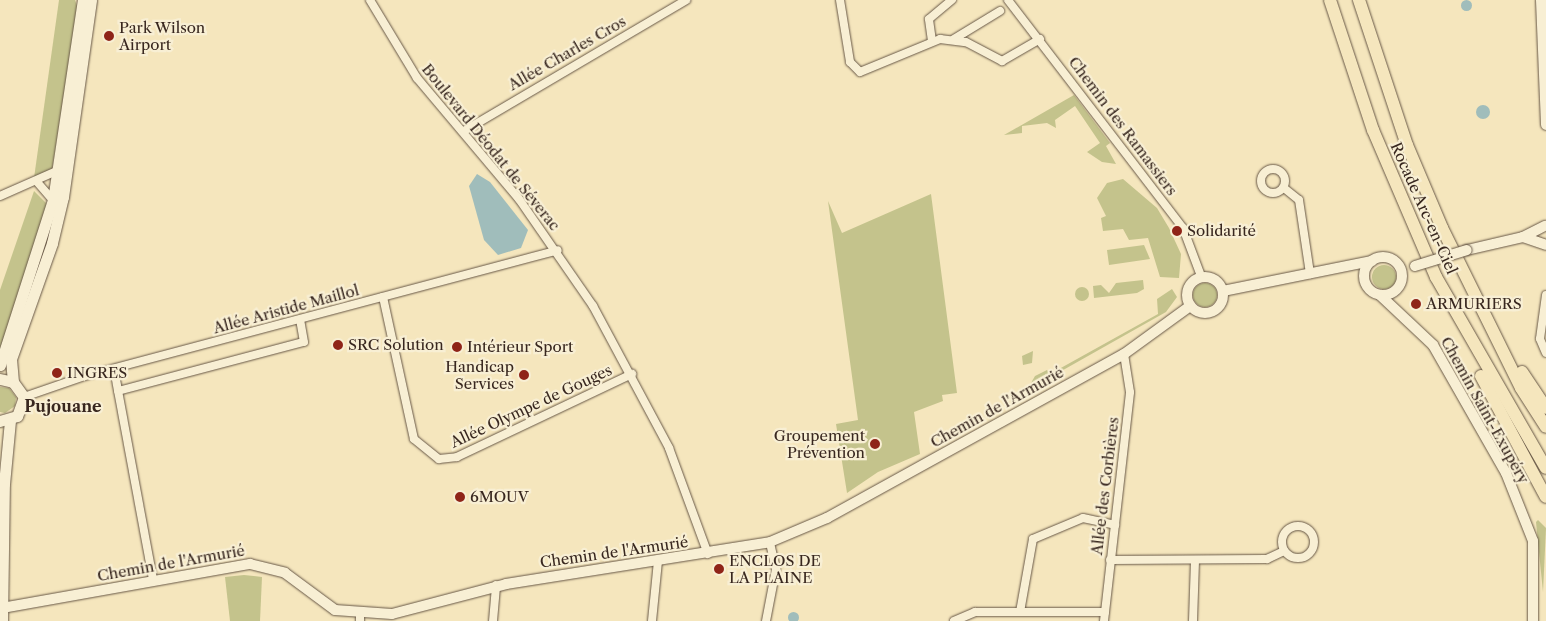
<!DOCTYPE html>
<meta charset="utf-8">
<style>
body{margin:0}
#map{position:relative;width:1546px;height:621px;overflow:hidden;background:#f5e6bd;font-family:"Libre Caslon Text",serif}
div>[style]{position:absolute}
.green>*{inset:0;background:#c4c38c}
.round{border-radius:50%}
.water>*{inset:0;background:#a0bdbb}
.roads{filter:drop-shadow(0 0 1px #675746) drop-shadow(0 0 1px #675746)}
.minor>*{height:8px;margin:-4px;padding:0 4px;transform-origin:4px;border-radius:4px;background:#f8efd4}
.minor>.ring{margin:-4px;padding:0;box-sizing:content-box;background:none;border:8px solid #f8efd4;border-radius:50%}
.tertiary>*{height:10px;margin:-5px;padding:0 5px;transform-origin:5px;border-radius:5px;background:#f8efd4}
.tertiary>.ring{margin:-5px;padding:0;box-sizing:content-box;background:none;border:10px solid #f8efd4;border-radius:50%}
.secondary>*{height:11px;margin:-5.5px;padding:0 5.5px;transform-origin:5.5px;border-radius:5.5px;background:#f8efd4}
.trunk>*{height:12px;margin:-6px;padding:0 6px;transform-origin:6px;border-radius:6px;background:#f5e6bd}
.bridges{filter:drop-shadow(0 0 1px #675746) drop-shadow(0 0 1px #675746)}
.tertiary-bridge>*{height:10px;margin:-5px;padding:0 5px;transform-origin:5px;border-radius:5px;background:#f8efd4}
.dots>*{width:14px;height:14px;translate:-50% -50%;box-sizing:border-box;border:2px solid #f8efd4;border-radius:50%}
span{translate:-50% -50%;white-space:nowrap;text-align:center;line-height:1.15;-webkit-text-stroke:4.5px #f8efd4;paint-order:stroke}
.poi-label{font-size:15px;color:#38271f}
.left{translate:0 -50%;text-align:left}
.right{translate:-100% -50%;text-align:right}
.street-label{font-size:15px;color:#38271f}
.neighbourhood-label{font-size:16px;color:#38271f;font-weight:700}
</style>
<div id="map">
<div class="green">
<div style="clip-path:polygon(59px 0,75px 0,78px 9px,52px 170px,34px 178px)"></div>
<div style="clip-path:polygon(1074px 95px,1110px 143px,1106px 146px,1116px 164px,1102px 162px,1087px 152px,1100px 143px,1075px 106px,1055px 120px,1056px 128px,1047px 123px,1022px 126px,1022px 133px,1004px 135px)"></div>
<div style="clip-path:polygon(1123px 179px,1157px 208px,1169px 228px,1181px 254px,1179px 278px,1160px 277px,1148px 238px,1129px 240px,1123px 229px,1103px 231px,1101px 218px,1106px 216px,1097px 198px,1107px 183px)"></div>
<div style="clip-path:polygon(34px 191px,47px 204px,0 355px,0 290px)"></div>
<div style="clip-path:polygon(931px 194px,957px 393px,942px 395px,943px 401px,914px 412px,920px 454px,878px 472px,847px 493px,836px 424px,858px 420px,828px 201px,842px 233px)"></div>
<div style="clip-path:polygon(1144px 245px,1150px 259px,1109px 265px,1107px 250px)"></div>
<div class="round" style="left:1372px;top:265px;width:24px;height:24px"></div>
<div style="clip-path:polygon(1143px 280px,1144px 289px,1137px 293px,1094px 298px,1093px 286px,1101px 285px,1109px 293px,1116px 283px)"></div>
<div class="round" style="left:1193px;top:283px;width:24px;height:24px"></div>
<div class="round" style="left:1075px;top:287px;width:14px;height:14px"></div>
<div style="clip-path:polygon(1172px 289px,1177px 297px,1166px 312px,1049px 378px,1046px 374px,1031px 383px,1035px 376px,1047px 370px,1050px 374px,1158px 314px,1157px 299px)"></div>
<div style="clip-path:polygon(1033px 351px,1032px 363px,1023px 365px,1022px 356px)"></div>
<div style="clip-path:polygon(0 387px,9px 388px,16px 397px,15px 406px,5px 413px,0 412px)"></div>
<div style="clip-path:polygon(1538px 520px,1546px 528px,1543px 592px,1536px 522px)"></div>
<div style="clip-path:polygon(244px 575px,262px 577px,260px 621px,230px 621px,225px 577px)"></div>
</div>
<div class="water">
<div class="round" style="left:1460.5px;top:-0.5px;width:11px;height:11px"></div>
<div class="round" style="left:1476px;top:105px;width:14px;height:14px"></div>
<div style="clip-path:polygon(477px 174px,490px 182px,528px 230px,521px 248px,498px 255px,484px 240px,469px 186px)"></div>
<div class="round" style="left:787.5px;top:611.5px;width:11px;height:11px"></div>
</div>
<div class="roads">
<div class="minor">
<div style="left:370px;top:0;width:91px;rotate:58.9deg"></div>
<div style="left:417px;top:78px;width:158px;rotate:49.9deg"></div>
<div style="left:519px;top:199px;width:130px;rotate:55.3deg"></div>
<div style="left:593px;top:306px;width:161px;rotate:61.8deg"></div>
<div style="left:669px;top:448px;width:113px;rotate:69.8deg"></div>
<div style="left:840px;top:0;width:63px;rotate:80.8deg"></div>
<div style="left:850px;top:62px;width:14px;rotate:45deg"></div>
<div style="left:860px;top:72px;width:87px;rotate:-22.4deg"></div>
<div style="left:940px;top:39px;width:26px;rotate:7deg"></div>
<div style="left:966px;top:42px;width:41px;rotate:27.8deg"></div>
<div style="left:1002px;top:61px;width:44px;rotate:-30.1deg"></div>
<div style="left:1008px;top:0;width:287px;rotate:52.5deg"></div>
<div style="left:1183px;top:228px;width:51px;rotate:69.4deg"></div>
<div style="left:954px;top:39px;width:54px;rotate:-31.3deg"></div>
<div style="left:932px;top:41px;width:22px;rotate:-98deg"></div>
<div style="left:929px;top:19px;width:30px;rotate:-40deg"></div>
<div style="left:464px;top:131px;width:258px;rotate:-30.5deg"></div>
<div class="ring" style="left:1261px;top:169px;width:16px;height:16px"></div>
<div style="left:38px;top:183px;width:23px;rotate:49deg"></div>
<div style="left:1284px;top:188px;width:19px;rotate:39deg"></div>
<div style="left:1299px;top:200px;width:75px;rotate:81.5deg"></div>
<div style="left:0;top:196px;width:64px;rotate:-23.8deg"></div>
<div style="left:1546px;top:295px;width:44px;rotate:97.8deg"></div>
<div style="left:1540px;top:339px;width:15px;rotate:67deg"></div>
<div style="left:383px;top:297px;width:145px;rotate:77.7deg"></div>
<div style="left:414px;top:439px;width:32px;rotate:39deg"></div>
<div style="left:439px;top:459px;width:18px;rotate:-6deg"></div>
<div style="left:457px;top:457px;width:194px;rotate:-25.4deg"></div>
<div style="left:114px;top:369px;width:215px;rotate:79.5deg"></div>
<div style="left:118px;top:391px;width:192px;rotate:-14.8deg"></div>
<div style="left:304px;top:342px;width:23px;rotate:-100deg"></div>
<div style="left:24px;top:397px;width:65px;rotate:-19deg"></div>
<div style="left:85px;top:376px;width:489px;rotate:-14.9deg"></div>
<div class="ring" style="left:1282px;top:526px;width:24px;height:24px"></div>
<div style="left:1110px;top:560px;width:157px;rotate:-0.4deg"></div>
<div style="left:1267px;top:559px;width:19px;rotate:-25deg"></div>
<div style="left:1020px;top:612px;width:74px;rotate:-79.9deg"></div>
<div style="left:1033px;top:539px;width:54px;rotate:-22.8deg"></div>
<div style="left:1083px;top:518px;width:33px;rotate:12deg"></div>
<div style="left:360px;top:621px;width:6px;rotate:-90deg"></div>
<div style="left:493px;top:621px;width:36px;rotate:-85deg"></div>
<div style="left:652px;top:621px;width:60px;rotate:-84.3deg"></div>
<div style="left:766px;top:621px;width:53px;rotate:-79.1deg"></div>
<div style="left:776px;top:569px;width:28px;rotate:-103deg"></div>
<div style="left:954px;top:621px;width:23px;rotate:-23deg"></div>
<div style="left:975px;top:612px;width:130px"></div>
<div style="left:1104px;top:621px;width:230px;rotate:-83.5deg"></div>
<div style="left:1130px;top:392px;width:38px;rotate:-99deg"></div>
<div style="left:1193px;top:621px;width:61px;rotate:-88.1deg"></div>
</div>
<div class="tertiary">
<div style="left:1541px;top:0;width:125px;rotate:87.7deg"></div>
<div style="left:1523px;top:237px;width:24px;rotate:19deg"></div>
<div style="left:1467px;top:250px;width:57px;rotate:-13.1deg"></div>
<div style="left:1523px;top:237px;width:25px;rotate:-27deg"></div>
<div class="ring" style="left:1364px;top:257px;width:28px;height:28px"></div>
<div class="ring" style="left:1187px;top:277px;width:26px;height:26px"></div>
<div style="left:1223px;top:291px;width:152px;rotate:-11.4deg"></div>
<div style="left:1380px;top:295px;width:73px;rotate:43.3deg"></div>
<div style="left:1433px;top:345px;width:147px;rotate:60.3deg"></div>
<div style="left:1506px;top:473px;width:73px;rotate:68.3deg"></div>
<div style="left:1533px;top:541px;width:80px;rotate:90deg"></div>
<div style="left:2px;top:608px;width:252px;rotate:-10.1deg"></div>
<div style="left:250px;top:564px;width:36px;rotate:14deg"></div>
<div style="left:285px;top:573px;width:62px;rotate:36.5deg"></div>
<div style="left:335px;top:610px;width:57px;rotate:4deg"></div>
<div style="left:392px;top:614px;width:118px;rotate:-14.7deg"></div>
<div style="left:506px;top:584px;width:267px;rotate:-9deg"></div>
<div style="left:770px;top:542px;width:62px;rotate:-22.8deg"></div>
<div style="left:827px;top:518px;width:339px;rotate:-28.9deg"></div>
<div style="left:1124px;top:354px;width:82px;rotate:-36deg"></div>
</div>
<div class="secondary">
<div style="left:0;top:365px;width:173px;rotate:-72.2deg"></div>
<div style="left:53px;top:200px;width:202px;rotate:-81.5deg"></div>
<div style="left:0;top:379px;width:13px;rotate:13deg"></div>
<div style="left:13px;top:382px;width:19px;rotate:54deg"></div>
<div style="left:24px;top:397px;width:20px;rotate:110deg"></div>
<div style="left:17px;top:416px;width:18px;rotate:164deg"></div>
<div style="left:13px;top:382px;width:23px;rotate:-95deg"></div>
<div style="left:11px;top:359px;width:123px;rotate:-70.5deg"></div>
<div style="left:52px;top:243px;width:47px;rotate:-76.6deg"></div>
<div style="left:63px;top:197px;width:199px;rotate:-81.9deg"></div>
<div style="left:2px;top:621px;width:137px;rotate:-89.2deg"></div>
<div style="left:4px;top:484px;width:64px;rotate:-84.6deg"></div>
</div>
<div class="trunk">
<div style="left:1330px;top:0;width:137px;rotate:71.7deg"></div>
<div style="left:1373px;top:130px;width:160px;rotate:66.8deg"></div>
<div style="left:1436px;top:277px;width:220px;rotate:60.1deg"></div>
<div style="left:1359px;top:0;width:153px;rotate:71.7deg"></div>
<div style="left:1407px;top:145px;width:90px;rotate:67.1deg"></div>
<div style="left:1442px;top:228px;width:178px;rotate:63.7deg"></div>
<div style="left:1521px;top:388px;width:46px;rotate:57.3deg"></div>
<div style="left:1522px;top:372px;width:43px;rotate:56.3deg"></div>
<div style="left:1481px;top:376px;width:137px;rotate:61.8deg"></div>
</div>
</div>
<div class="bridges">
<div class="tertiary-bridge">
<div style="left:1415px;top:266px;width:54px;rotate:-17.1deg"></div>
</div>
</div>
<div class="dots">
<div style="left:109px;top:36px;background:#8f2418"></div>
<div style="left:1177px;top:231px;background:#8f2418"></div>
<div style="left:1416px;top:304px;background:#8f2418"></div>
<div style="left:338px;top:345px;background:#8f2418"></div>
<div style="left:457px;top:347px;background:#8f2418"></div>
<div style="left:57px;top:373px;background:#8f2418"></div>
<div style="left:524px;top:375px;background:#8f2418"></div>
<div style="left:875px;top:444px;background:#8f2418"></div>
<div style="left:460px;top:497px;background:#8f2418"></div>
<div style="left:719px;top:569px;background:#8f2418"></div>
</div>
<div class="poi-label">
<span class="left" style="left:119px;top:36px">Park Wilson<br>Airport</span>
<span class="left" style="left:1187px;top:231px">Solidarité</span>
<span class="left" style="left:1426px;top:304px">ARMURIERS</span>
<span class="left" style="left:348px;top:345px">SRC Solution</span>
<span class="left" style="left:467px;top:347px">Intérieur Sport</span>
<span class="right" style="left:514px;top:375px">Handicap<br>Services</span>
<span class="left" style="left:67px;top:373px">INGRES</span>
<span class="right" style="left:865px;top:444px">Groupement<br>Prévention</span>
<span class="left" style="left:470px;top:497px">6MOUV</span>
<span class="left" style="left:729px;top:569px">ENCLOS DE<br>LA PLAINE</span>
</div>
<div class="street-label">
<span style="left:567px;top:53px;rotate:-30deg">Allée Charles Cros</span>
<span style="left:1123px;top:126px;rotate:53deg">Chemin des Ramassiers</span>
<span style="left:491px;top:147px;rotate:51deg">Boulevard Déodat de Séverac</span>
<span style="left:1424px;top:208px;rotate:66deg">Rocade Arc-en-Ciel</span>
<span style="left:286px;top:309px;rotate:-15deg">Allée Aristide Maillol</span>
<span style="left:531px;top:406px;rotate:-25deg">Allée Olympe de Gouges</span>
<span style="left:997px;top:407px;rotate:-29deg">Chemin de l'Armurié</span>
<span style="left:1485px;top:410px;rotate:61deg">Chemin Saint-Exupéry</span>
<span style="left:1105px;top:486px;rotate:-83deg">Allée des Corbières</span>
<span style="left:614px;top:552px;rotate:-8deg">Chemin de l'Armurié</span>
<span style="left:171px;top:563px;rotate:-10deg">Chemin de l'Armurié</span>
</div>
<div class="neighbourhood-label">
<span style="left:63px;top:406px">Pujouane</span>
</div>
</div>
